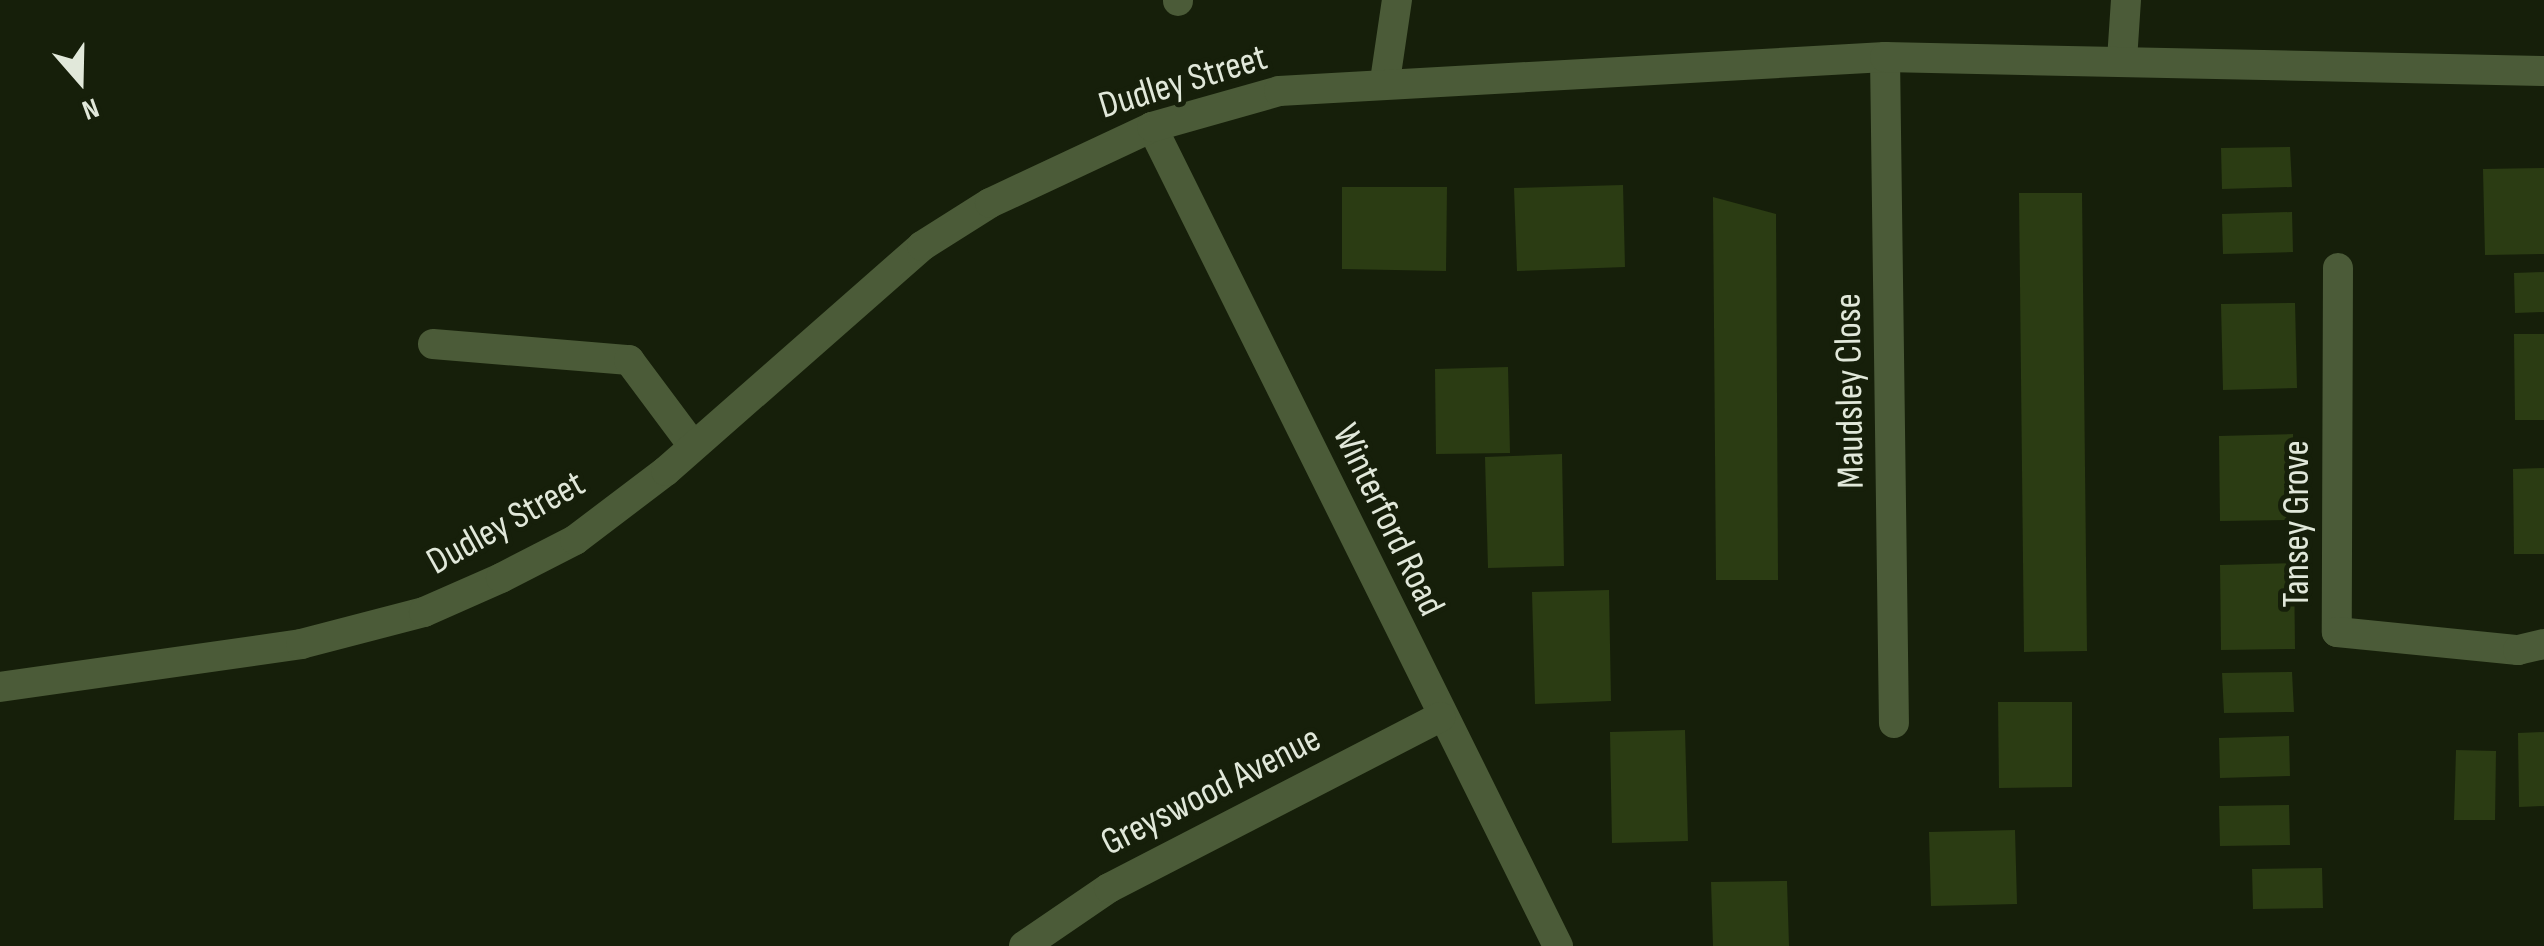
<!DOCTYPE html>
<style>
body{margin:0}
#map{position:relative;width:2544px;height:946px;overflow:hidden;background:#161f0a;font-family:"Sofia Sans Condensed",sans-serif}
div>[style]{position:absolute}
.building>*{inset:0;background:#2b3c13}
.minor>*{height:30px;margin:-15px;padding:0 15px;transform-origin:15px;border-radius:15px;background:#4b5b38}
span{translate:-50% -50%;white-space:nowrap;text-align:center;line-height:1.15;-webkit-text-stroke:10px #161f0a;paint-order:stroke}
.street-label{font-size:38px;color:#e1e8da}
.north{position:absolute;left:30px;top:30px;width:100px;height:100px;-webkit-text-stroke:8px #161f0a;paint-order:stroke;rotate:160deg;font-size:28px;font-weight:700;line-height:40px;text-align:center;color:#e1e8da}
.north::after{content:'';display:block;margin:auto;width:35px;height:45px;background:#e1e8da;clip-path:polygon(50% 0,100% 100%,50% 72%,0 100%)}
</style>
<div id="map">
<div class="building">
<div style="clip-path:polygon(2290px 147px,2292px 187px,2222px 189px,2221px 148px)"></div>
<div style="clip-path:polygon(2544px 168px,2544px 254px,2485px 255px,2483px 169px)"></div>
<div style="clip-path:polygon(1623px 185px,1625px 267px,1517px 271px,1514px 188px)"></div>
<div style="clip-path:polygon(1342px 187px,1447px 187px,1446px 271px,1342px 269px)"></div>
<div style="clip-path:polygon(2019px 193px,2082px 193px,2087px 651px,2024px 652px)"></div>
<div style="clip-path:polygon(1713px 197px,1776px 214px,1778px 580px,1716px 580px)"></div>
<div style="clip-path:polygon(2292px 212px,2293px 252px,2223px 254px,2222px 214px)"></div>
<div style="clip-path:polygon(2544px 272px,2544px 312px,2515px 313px,2514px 273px)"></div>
<div style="clip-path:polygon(2295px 303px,2297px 388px,2223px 390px,2221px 304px)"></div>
<div style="clip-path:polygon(2514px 334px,2544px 334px,2544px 420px,2515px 420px)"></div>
<div style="clip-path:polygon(1508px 367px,1510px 453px,1436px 454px,1435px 369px)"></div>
<div style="clip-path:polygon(2293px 434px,2294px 520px,2220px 521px,2219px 436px)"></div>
<div style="clip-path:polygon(1562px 454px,1564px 566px,1488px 568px,1485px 457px)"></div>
<div style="clip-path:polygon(2544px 468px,2544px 554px,2514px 554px,2513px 469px)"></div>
<div style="clip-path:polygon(2294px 563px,2295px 649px,2221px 650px,2220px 565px)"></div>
<div style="clip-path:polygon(1609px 590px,1611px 701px,1535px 704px,1532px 592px)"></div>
<div style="clip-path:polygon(2292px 672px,2294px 712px,2224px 713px,2222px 673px)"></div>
<div style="clip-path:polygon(1998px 702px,2072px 702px,2072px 787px,1999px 788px)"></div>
<div style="clip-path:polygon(1685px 730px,1688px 841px,1612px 843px,1610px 732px)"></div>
<div style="clip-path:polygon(2544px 732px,2544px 806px,2519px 807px,2518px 733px)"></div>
<div style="clip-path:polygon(2289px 736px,2290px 776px,2220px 778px,2219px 738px)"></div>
<div style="clip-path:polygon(2456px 750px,2496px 751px,2495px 820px,2454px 820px)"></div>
<div style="clip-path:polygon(2289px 805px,2290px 845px,2220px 846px,2219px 806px)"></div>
<div style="clip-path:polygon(2015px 830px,2017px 904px,1931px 906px,1929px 832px)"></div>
<div style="clip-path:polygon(2322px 868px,2323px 908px,2253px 909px,2252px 869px)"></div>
<div style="clip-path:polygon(1787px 881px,1789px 946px,1713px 946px,1711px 882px)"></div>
</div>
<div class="minor">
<div style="left:1178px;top:0;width:1px;rotate:90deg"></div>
<div style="left:1885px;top:57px;width:666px;rotate:89.23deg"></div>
<div style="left:2122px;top:60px;width:60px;rotate:-86.2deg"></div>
<div style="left:1385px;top:81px;width:82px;rotate:-81.6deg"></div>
<div style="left:1152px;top:127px;width:914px;rotate:63.63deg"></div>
<div style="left:2338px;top:268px;width:364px;rotate:90.2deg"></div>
<div style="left:2337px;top:632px;width:182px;rotate:5.7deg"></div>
<div style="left:2518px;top:650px;width:27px;rotate:-13deg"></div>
<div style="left:433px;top:344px;width:197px;rotate:4.7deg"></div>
<div style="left:629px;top:360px;width:107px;rotate:53.3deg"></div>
<div style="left:0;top:687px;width:304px;rotate:-8.1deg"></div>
<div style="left:301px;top:644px;width:127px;rotate:-14.6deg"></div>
<div style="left:424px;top:612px;width:84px;rotate:-23.8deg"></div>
<div style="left:501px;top:578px;width:83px;rotate:-27.2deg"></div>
<div style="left:575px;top:540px;width:114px;rotate:-37.2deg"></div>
<div style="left:666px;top:471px;width:341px;rotate:-41.3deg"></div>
<div style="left:922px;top:246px;width:80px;rotate:-32.3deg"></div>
<div style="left:990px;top:203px;width:179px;rotate:-25.1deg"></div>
<div style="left:1152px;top:127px;width:132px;rotate:-15.8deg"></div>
<div style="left:1279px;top:91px;width:607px;rotate:-3.21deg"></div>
<div style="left:1885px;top:57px;width:659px;rotate:1.22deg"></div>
<div style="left:1024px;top:946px;width:103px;rotate:-34.3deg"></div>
<div style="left:1109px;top:888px;width:373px;rotate:-27.3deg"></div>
</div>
<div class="street-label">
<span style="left:1183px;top:82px;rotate:-17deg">Dudley Street</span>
<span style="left:1850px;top:391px;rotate:-91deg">Maudsley Close</span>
<span style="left:1388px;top:520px;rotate:64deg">Winterford Road</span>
<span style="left:506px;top:523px;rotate:-29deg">Dudley Street</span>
<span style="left:2297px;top:524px;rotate:-90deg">Tansey Grove</span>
<span style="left:1211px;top:791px;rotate:-27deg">Greyswood Avenue</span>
</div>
<div class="north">N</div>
</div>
